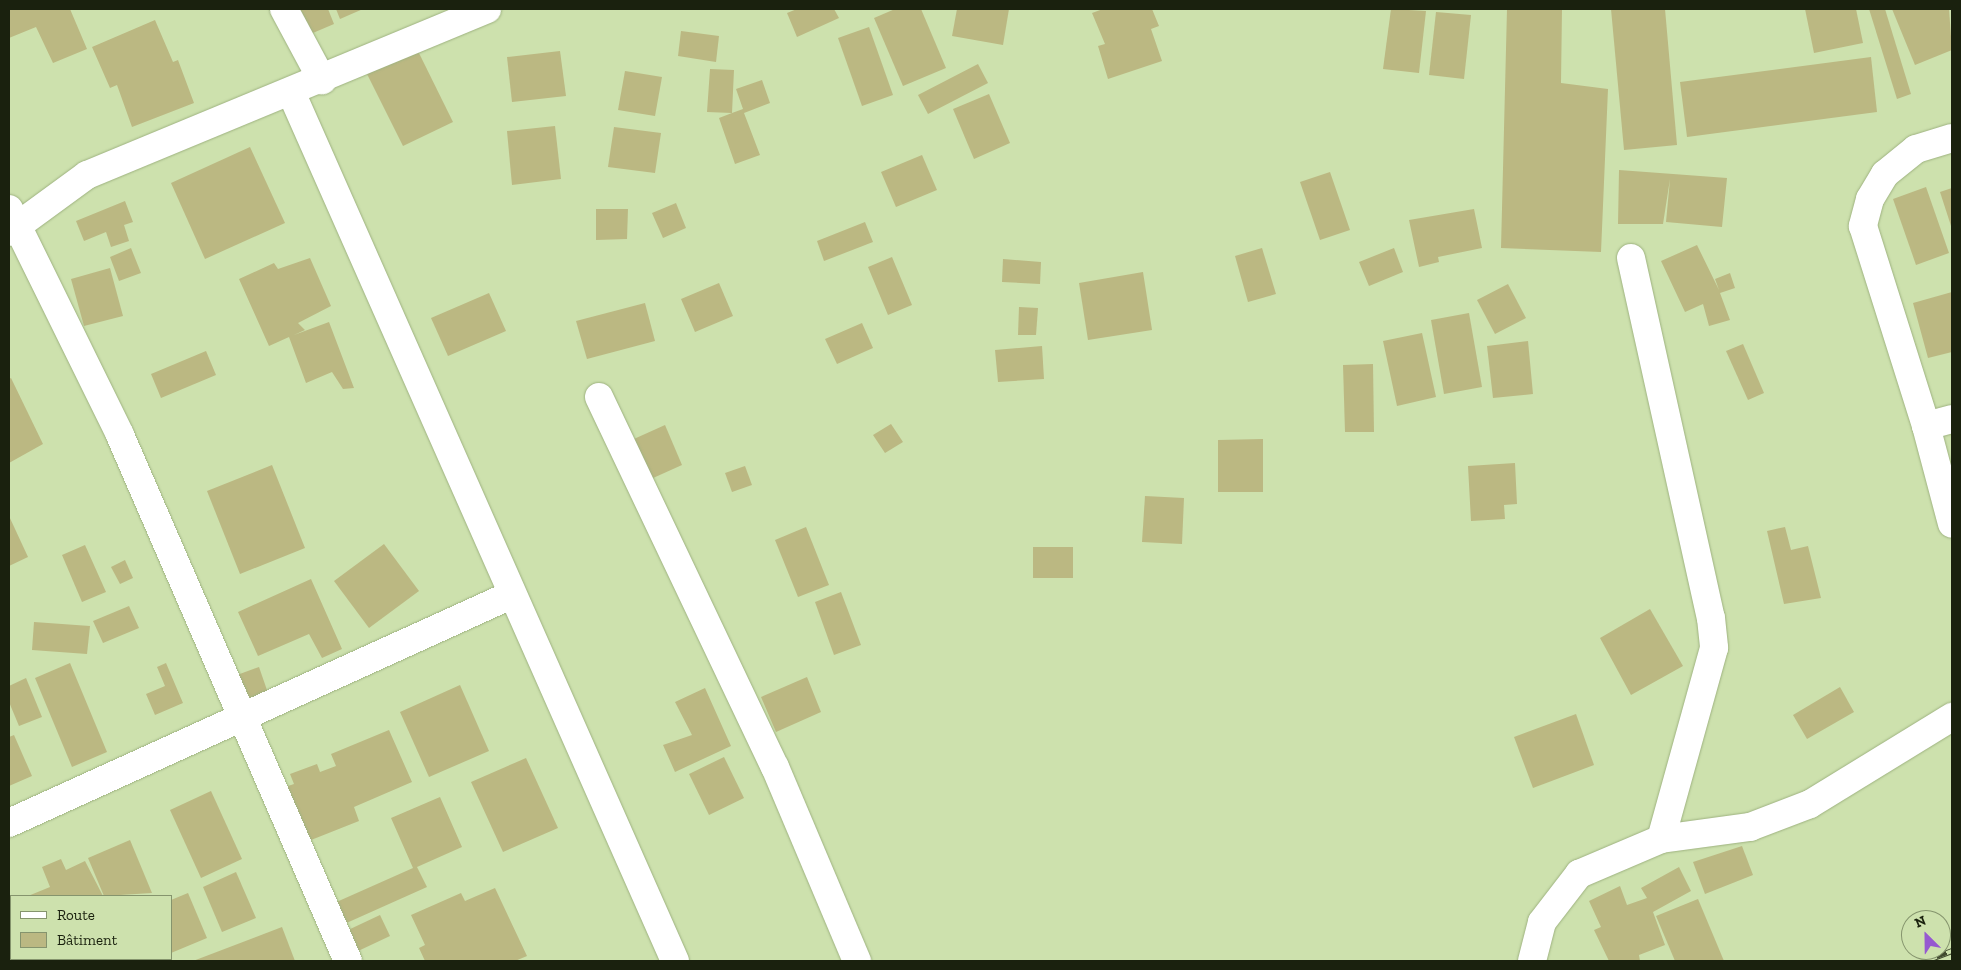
<!DOCTYPE html>
<meta charset="utf-8">
<style>
body{margin:0}
#map{position:relative;width:1961px;height:970px;overflow:hidden;background:#cde1ad;font-family:"Zilla Slab",serif}
div>[style]{position:absolute}
.building>*{inset:0;background:#bbb882}
.roads{filter:drop-shadow(0 0 1px #9eb280) drop-shadow(0 0 1px #9eb280)}
.minor>*{height:28px;margin:-14px;padding:0 14px;transform-origin:14px;border-radius:14px;background:#fff}
.rail>*{height:5.5px;margin-top:-2.75px;transform-origin:0;background:repeating-linear-gradient(90deg,#cde1ad 0 11px,#40492f 0 22px);box-sizing:border-box;border-block:1px solid #40492f}
span{translate:-50% -50%;white-space:nowrap;text-align:center;line-height:1.15;-webkit-text-stroke:4.5px #cde1ad;paint-order:stroke}
.frame{position:absolute;inset:0;border:10px solid #1a210e;pointer-events:none}
.legend{position:absolute;left:10px;top:895px;width:162px;height:65px;box-sizing:border-box;background:#cde1ad;border:1px solid #85946d;margin:0;padding:6px 9px;list-style:none;font-size:15px;color:#1a210e}
.legend li{display:flex;align-items:center;gap:10px;height:25px}
.legend b{width:25px;border:1px solid #85946d}
.north{position:absolute;left:1901px;top:910px;width:50px;height:50px;box-sizing:border-box;background:#cde1ad;border:1px solid #85946d;border-radius:50%;rotate:337deg;font-size:14px;font-weight:700;line-height:20px;text-align:center;color:#1a210e}
.north::after{content:'';display:block;margin:auto;width:18px;height:22px;background:#9659d0;clip-path:polygon(50% 0,100% 100%,50% 72%,0 100%)}
</style>
<div id="map">
<div class="building">
<div style="clip-path:polygon(9px 9px,70px 9px,87px 49px,53px 63px,36px 27px,9px 38px)"></div>
<div style="clip-path:polygon(280px 9px,328px 9px,334px 24px,294px 41px)"></div>
<div style="clip-path:polygon(336px 9px,363px 9px,340px 19px)"></div>
<div style="clip-path:polygon(797px 9px,834px 9px,839px 18px,797px 37px,787px 13px)"></div>
<div style="clip-path:polygon(895px 9px,921px 9px,946px 68px,903px 86px,874px 18px)"></div>
<div style="clip-path:polygon(957px 9px,1009px 9px,1003px 45px,952px 36px)"></div>
<div style="clip-path:polygon(1103px 9px,1152px 9px,1159px 26px,1151px 29px,1162px 61px,1108px 79px,1098px 46px,1105px 44px,1092px 13px)"></div>
<div style="clip-path:polygon(1391px 9px,1426px 11px,1419px 73px,1383px 69px)"></div>
<div style="clip-path:polygon(1507px 9px,1562px 9px,1561px 83px,1608px 89px,1601px 252px,1501px 248px)"></div>
<div style="clip-path:polygon(1611px 9px,1665px 9px,1677px 145px,1624px 150px)"></div>
<div style="clip-path:polygon(1805px 9px,1856px 9px,1863px 43px,1814px 53px)"></div>
<div style="clip-path:polygon(1869px 9px,1885px 9px,1911px 94px,1897px 99px)"></div>
<div style="clip-path:polygon(1892px 9px,1949px 9px,1952px 50px,1915px 65px)"></div>
<div style="clip-path:polygon(1436px 12px,1471px 15px,1464px 79px,1429px 75px)"></div>
<div style="clip-path:polygon(155px 20px,173px 62px,178px 60px,194px 103px,132px 127px,117px 85px,110px 88px,92px 47px)"></div>
<div style="clip-path:polygon(869px 27px,893px 95px,862px 106px,838px 38px)"></div>
<div style="clip-path:polygon(681px 31px,719px 36px,716px 62px,678px 56px)"></div>
<div style="clip-path:polygon(415px 45px,453px 122px,403px 146px,365px 70px)"></div>
<div style="clip-path:polygon(560px 51px,566px 96px,512px 102px,507px 57px)"></div>
<div style="clip-path:polygon(1871px 57px,1877px 112px,1687px 137px,1680px 82px)"></div>
<div style="clip-path:polygon(978px 64px,988px 83px,928px 114px,918px 95px)"></div>
<div style="clip-path:polygon(710px 69px,734px 70px,732px 113px,743px 109px,736px 89px,762px 80px,770px 103px,744px 113px,760px 155px,735px 164px,719px 118px,732px 113px,707px 112px)"></div>
<div style="clip-path:polygon(625px 71px,662px 77px,655px 116px,618px 110px)"></div>
<div style="clip-path:polygon(989px 94px,1010px 143px,974px 159px,953px 109px)"></div>
<div style="clip-path:polygon(555px 126px,561px 179px,512px 185px,507px 131px)"></div>
<div style="clip-path:polygon(614px 127px,661px 133px,655px 173px,608px 167px)"></div>
<div style="clip-path:polygon(250px 147px,285px 223px,205px 259px,171px 183px)"></div>
<div style="clip-path:polygon(922px 155px,937px 190px,896px 207px,881px 172px)"></div>
<div style="clip-path:polygon(1619px 170px,1727px 178px,1722px 227px,1666px 222px,1670px 179px,1663px 224px,1618px 224px)"></div>
<div style="clip-path:polygon(1330px 172px,1350px 230px,1320px 240px,1300px 182px)"></div>
<div style="clip-path:polygon(1926px 187px,1949px 253px,1916px 265px,1893px 199px)"></div>
<div style="clip-path:polygon(1952px 188px,1952px 229px,1940px 192px)"></div>
<div style="clip-path:polygon(125px 201px,133px 222px,124px 225px,129px 241px,111px 247px,106px 232px,84px 241px,76px 221px)"></div>
<div style="clip-path:polygon(676px 203px,686px 228px,663px 238px,652px 213px)"></div>
<div style="clip-path:polygon(596px 209px,628px 209px,627px 239px,596px 240px)"></div>
<div style="clip-path:polygon(1474px 209px,1482px 248px,1438px 257px,1439px 262px,1419px 267px,1409px 220px)"></div>
<div style="clip-path:polygon(865px 222px,873px 242px,824px 261px,817px 241px)"></div>
<div style="clip-path:polygon(1697px 245px,1719px 290px,1715px 279px,1730px 273px,1735px 288px,1720px 293px,1730px 320px,1709px 326px,1703px 304px,1685px 312px,1661px 261px)"></div>
<div style="clip-path:polygon(131px 248px,141px 273px,119px 281px,110px 257px)"></div>
<div style="clip-path:polygon(1262px 248px,1276px 294px,1248px 302px,1235px 256px)"></div>
<div style="clip-path:polygon(1394px 248px,1403px 272px,1369px 286px,1359px 262px)"></div>
<div style="clip-path:polygon(892px 257px,912px 305px,888px 315px,868px 267px)"></div>
<div style="clip-path:polygon(310px 258px,331px 306px,298px 323px,305px 330px,294px 335px,329px 322px,354px 388px,343px 389px,332px 372px,306px 383px,289px 337px,269px 346px,239px 279px,274px 263px,278px 269px)"></div>
<div style="clip-path:polygon(1003px 259px,1041px 262px,1040px 284px,1002px 282px)"></div>
<div style="clip-path:polygon(110px 268px,123px 316px,84px 326px,71px 279px)"></div>
<div style="clip-path:polygon(1143px 272px,1152px 330px,1088px 340px,1079px 283px)"></div>
<div style="clip-path:polygon(719px 283px,733px 316px,695px 332px,681px 299px)"></div>
<div style="clip-path:polygon(1508px 284px,1526px 318px,1495px 334px,1477px 300px)"></div>
<div style="clip-path:polygon(1952px 292px,1952px 352px,1928px 358px,1913px 303px)"></div>
<div style="clip-path:polygon(489px 293px,506px 331px,448px 356px,431px 318px)"></div>
<div style="clip-path:polygon(645px 303px,655px 341px,587px 359px,576px 321px)"></div>
<div style="clip-path:polygon(1019px 307px,1038px 308px,1036px 335px,1018px 335px)"></div>
<div style="clip-path:polygon(1469px 313px,1482px 387px,1444px 394px,1431px 320px)"></div>
<div style="clip-path:polygon(862px 323px,873px 348px,837px 364px,825px 339px)"></div>
<div style="clip-path:polygon(1422px 333px,1436px 397px,1397px 406px,1383px 341px)"></div>
<div style="clip-path:polygon(1528px 341px,1533px 394px,1493px 398px,1487px 346px)"></div>
<div style="clip-path:polygon(1743px 344px,1764px 393px,1748px 400px,1726px 351px)"></div>
<div style="clip-path:polygon(1042px 346px,1044px 379px,998px 382px,995px 350px)"></div>
<div style="clip-path:polygon(206px 351px,216px 375px,161px 398px,151px 374px)"></div>
<div style="clip-path:polygon(1373px 364px,1374px 432px,1345px 432px,1343px 365px)"></div>
<div style="clip-path:polygon(11px 378px,43px 444px,9px 463px,9px 379px)"></div>
<div style="clip-path:polygon(891px 424px,903px 442px,885px 453px,873px 435px)"></div>
<div style="clip-path:polygon(665px 425px,682px 465px,642px 483px,625px 443px)"></div>
<div style="clip-path:polygon(1263px 439px,1263px 492px,1218px 492px,1218px 440px)"></div>
<div style="clip-path:polygon(1515px 463px,1517px 504px,1504px 505px,1505px 519px,1471px 521px,1468px 466px)"></div>
<div style="clip-path:polygon(272px 465px,305px 548px,240px 574px,207px 491px)"></div>
<div style="clip-path:polygon(745px 466px,752px 485px,732px 492px,725px 473px)"></div>
<div style="clip-path:polygon(1145px 496px,1184px 498px,1182px 544px,1142px 542px)"></div>
<div style="clip-path:polygon(9px 516px,28px 557px,9px 566px)"></div>
<div style="clip-path:polygon(806px 527px,829px 585px,798px 597px,775px 540px)"></div>
<div style="clip-path:polygon(1785px 527px,1791px 550px,1808px 546px,1821px 598px,1784px 604px,1767px 531px)"></div>
<div style="clip-path:polygon(384px 544px,419px 591px,369px 628px,334px 581px)"></div>
<div style="clip-path:polygon(85px 545px,106px 592px,82px 602px,62px 555px)"></div>
<div style="clip-path:polygon(1033px 547px,1073px 547px,1073px 578px,1033px 578px)"></div>
<div style="clip-path:polygon(125px 560px,133px 578px,120px 584px,111px 567px)"></div>
<div style="clip-path:polygon(311px 579px,342px 649px,322px 658px,309px 634px,258px 656px,238px 612px)"></div>
<div style="clip-path:polygon(841px 592px,861px 645px,834px 655px,815px 602px)"></div>
<div style="clip-path:polygon(129px 606px,139px 628px,103px 643px,93px 621px)"></div>
<div style="clip-path:polygon(1650px 609px,1683px 666px,1631px 695px,1600px 638px)"></div>
<div style="clip-path:polygon(34px 622px,90px 626px,87px 654px,32px 650px)"></div>
<div style="clip-path:polygon(70px 663px,107px 752px,72px 767px,35px 678px)"></div>
<div style="clip-path:polygon(166px 663px,183px 703px,155px 715px,146px 694px,165px 686px,157px 667px)"></div>
<div style="clip-path:polygon(259px 667px,268px 693px,246px 700px,237px 675px)"></div>
<div style="clip-path:polygon(807px 677px,821px 712px,776px 732px,761px 697px)"></div>
<div style="clip-path:polygon(26px 678px,42px 717px,19px 726px,9px 702px,9px 686px)"></div>
<div style="clip-path:polygon(460px 685px,489px 751px,429px 777px,400px 712px)"></div>
<div style="clip-path:polygon(1840px 687px,1854px 712px,1807px 739px,1793px 715px)"></div>
<div style="clip-path:polygon(705px 688px,731px 746px,675px 772px,663px 745px,692px 735px,675px 702px)"></div>
<div style="clip-path:polygon(1576px 714px,1594px 765px,1533px 788px,1514px 737px)"></div>
<div style="clip-path:polygon(389px 730px,412px 782px,354px 807px,359px 821px,306px 842px,285px 787px,294px 784px,290px 774px,317px 764px,320px 772px,336px 766px,331px 754px)"></div>
<div style="clip-path:polygon(14px 735px,32px 776px,9px 786px,9px 737px)"></div>
<div style="clip-path:polygon(724px 757px,744px 798px,709px 815px,689px 774px)"></div>
<div style="clip-path:polygon(526px 758px,558px 828px,503px 852px,471px 782px)"></div>
<div style="clip-path:polygon(211px 791px,242px 859px,201px 878px,170px 810px)"></div>
<div style="clip-path:polygon(440px 797px,462px 847px,417px 867px,427px 887px,342px 925px,332px 904px,413px 868px,391px 818px)"></div>
<div style="clip-path:polygon(130px 840px,152px 893px,104px 896px,88px 858px)"></div>
<div style="clip-path:polygon(1742px 846px,1753px 875px,1705px 894px,1693px 862px)"></div>
<div style="clip-path:polygon(61px 859px,66px 870px,85px 861px,103px 896px,28px 896px,50px 887px,42px 867px)"></div>
<div style="clip-path:polygon(1679px 867px,1691px 891px,1653px 912px,1665px 945px,1639px 955px,1640px 961px,1609px 961px,1594px 930px,1601px 927px,1589px 901px,1620px 886px,1627px 905px,1647px 898px,1641px 888px)"></div>
<div style="clip-path:polygon(236px 872px,256px 918px,222px 932px,203px 887px)"></div>
<div style="clip-path:polygon(495px 888px,527px 956px,515px 961px,425px 961px,419px 948px,425px 945px,411px 915px,461px 893px,465px 901px)"></div>
<div style="clip-path:polygon(188px 893px,207px 938px,171px 953px,171px 900px)"></div>
<div style="clip-path:polygon(1698px 899px,1724px 961px,1675px 961px,1656px 916px)"></div>
<div style="clip-path:polygon(380px 915px,390px 936px,356px 952px,346px 931px)"></div>
<div style="clip-path:polygon(282px 927px,295px 961px,193px 961px)"></div>
<div style="clip-path:polygon(105px 959px,144px 959px,145px 961px,106px 961px)"></div>
</div>
<div class="roads">
<div class="minor">
<div style="left:284px;top:9px;width:81px;rotate:61.8deg"></div>
<div style="left:291px;top:92px;width:950px;rotate:66.16deg"></div>
<div style="left:1952px;top:138px;width:38px;rotate:163deg"></div>
<div style="left:1916px;top:149px;width:40px;rotate:141deg"></div>
<div style="left:1885px;top:174px;width:29px;rotate:121deg"></div>
<div style="left:1870px;top:199px;width:28px;rotate:105deg"></div>
<div style="left:1863px;top:226px;width:210px;rotate:72.5deg"></div>
<div style="left:1926px;top:426px;width:101px;rotate:75.1deg"></div>
<div style="left:9px;top:209px;width:252px;rotate:63.8deg"></div>
<div style="left:120px;top:435px;width:573px;rotate:66.57deg"></div>
<div style="left:9px;top:232px;width:97px;rotate:-36.2deg"></div>
<div style="left:87px;top:175px;width:433px;rotate:-22.5deg"></div>
<div style="left:1631px;top:258px;width:369px;rotate:77.5deg"></div>
<div style="left:1711px;top:618px;width:30px;rotate:84deg"></div>
<div style="left:1714px;top:648px;width:198px;rotate:105.5deg"></div>
<div style="left:599px;top:397px;width:410px;rotate:64.6deg"></div>
<div style="left:775px;top:767px;width:211px;rotate:67.1deg"></div>
<div style="left:1926px;top:426px;width:27px;rotate:-15deg"></div>
<div style="left:9px;top:823px;width:551px;rotate:-24.43deg"></div>
<div style="left:1532px;top:961px;width:40px;rotate:-75.6deg"></div>
<div style="left:1542px;top:922px;width:61px;rotate:-52.4deg"></div>
<div style="left:1579px;top:874px;width:89px;rotate:-23.1deg"></div>
<div style="left:1661px;top:839px;width:90px;rotate:-7.7deg"></div>
<div style="left:1750px;top:827px;width:64px;rotate:-21deg"></div>
<div style="left:1810px;top:804px;width:167px;rotate:-31.5deg"></div>
</div>
</div>
<div class="rail">
<div style="left:1926px;top:961px;width:28px;rotate:-21deg"></div>
</div>
<div class="frame"></div>
<ul class="legend">
<li><b style="height:6px;background:#fff"></b>Route</li>
<li><b style="height:14px;background:#bbb882"></b>Bâtiment</li>
</ul>
<div class="north">N</div>
</div>
